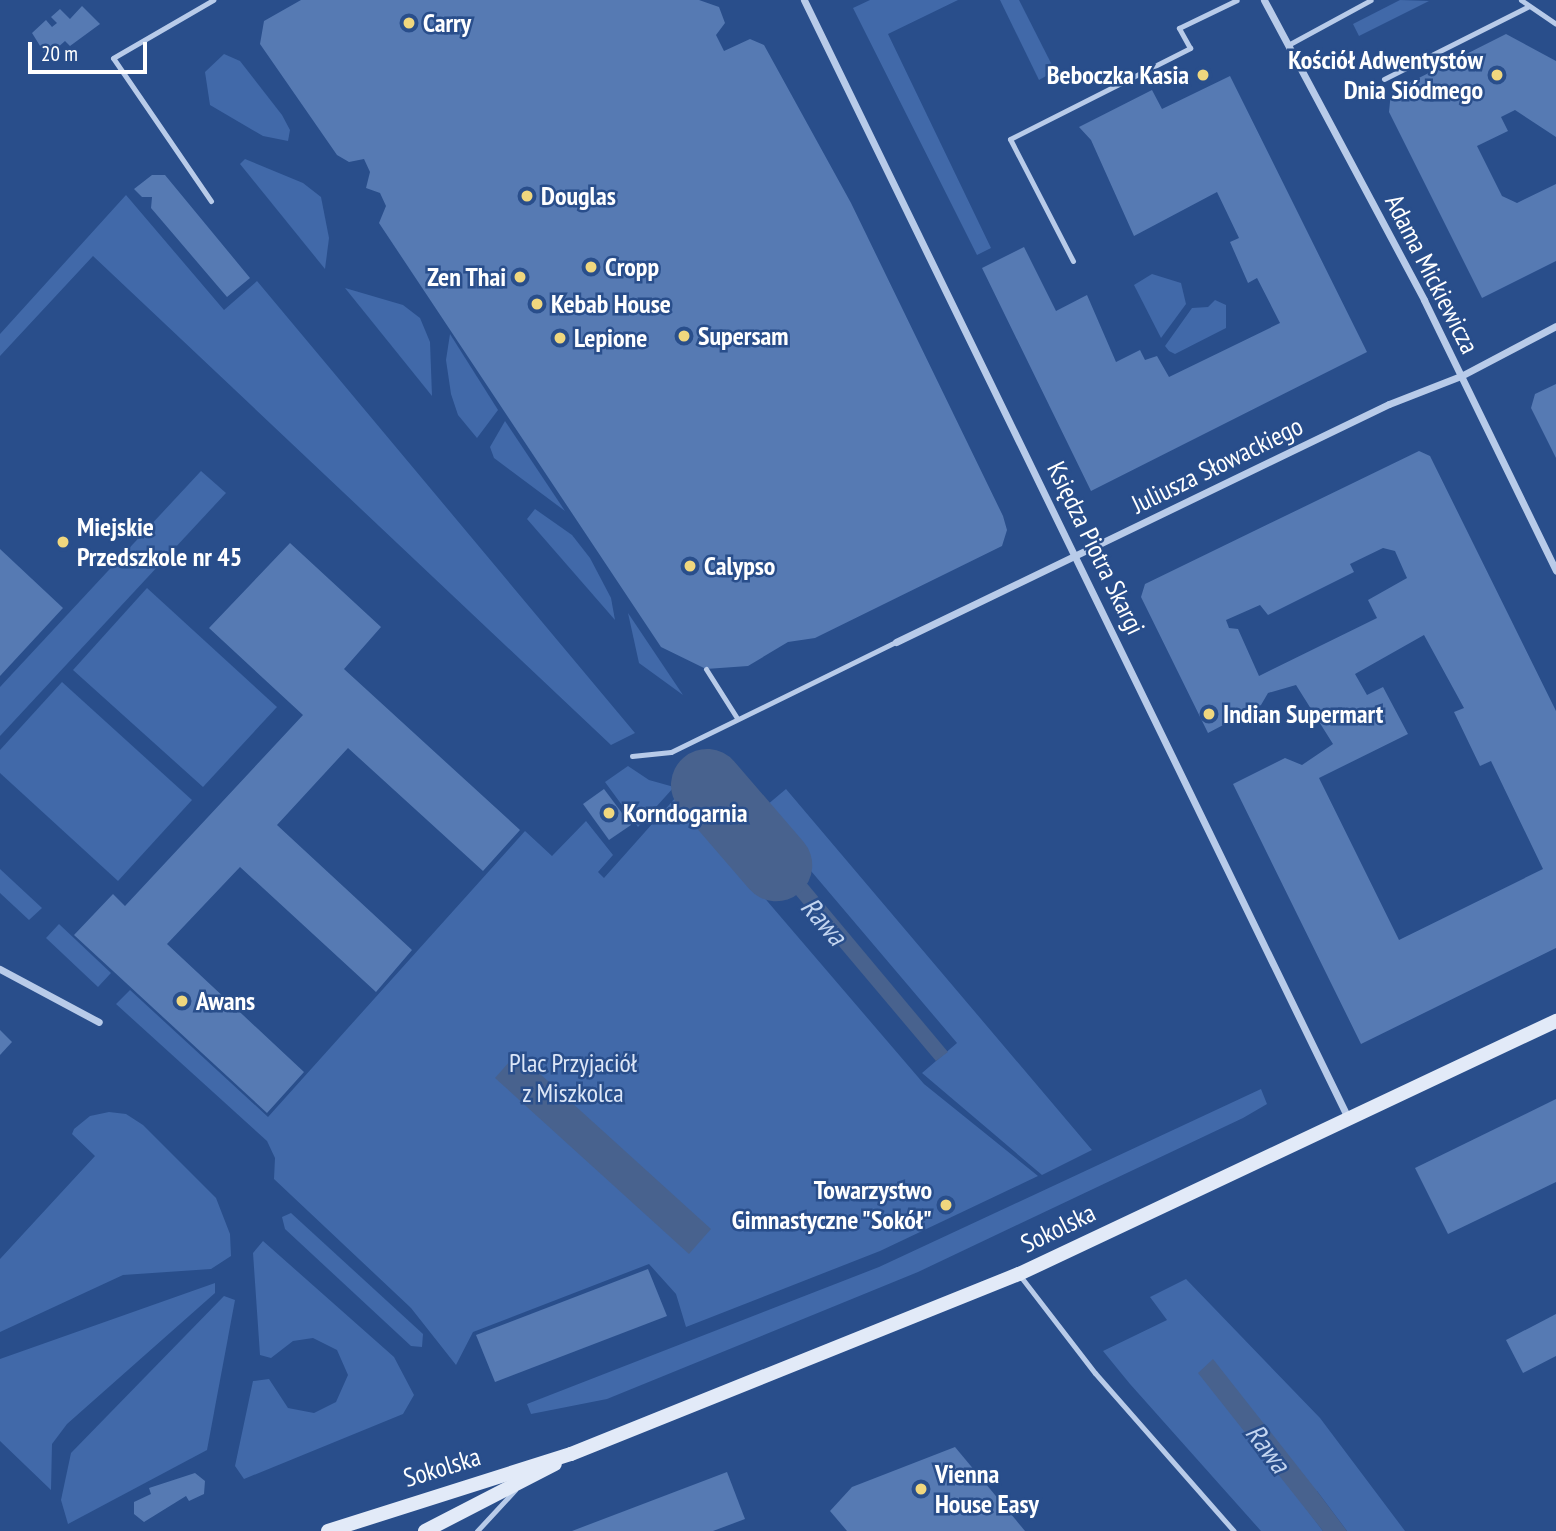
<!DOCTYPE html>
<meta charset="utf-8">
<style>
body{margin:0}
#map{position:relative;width:1556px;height:1531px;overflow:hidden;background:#294e8b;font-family:"PT Sans Narrow",sans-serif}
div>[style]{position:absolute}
.green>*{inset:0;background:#4169a9}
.water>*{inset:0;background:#48628e}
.river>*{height:72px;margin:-36px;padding:0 36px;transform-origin:36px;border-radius:36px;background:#48628e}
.building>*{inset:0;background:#567ab3}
.lane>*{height:5px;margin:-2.5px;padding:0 2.5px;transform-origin:2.5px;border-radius:2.5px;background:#b8cbe9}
.street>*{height:7px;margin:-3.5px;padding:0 3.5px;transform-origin:3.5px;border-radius:3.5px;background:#b8cbe9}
.secondary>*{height:14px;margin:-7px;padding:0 7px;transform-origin:7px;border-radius:7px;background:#e2eaf8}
.dots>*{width:19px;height:19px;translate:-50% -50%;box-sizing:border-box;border:4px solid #294e8b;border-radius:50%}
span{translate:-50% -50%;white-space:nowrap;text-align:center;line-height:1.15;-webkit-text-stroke:5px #294e8b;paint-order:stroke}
.poi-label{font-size:26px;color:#fff;font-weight:700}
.left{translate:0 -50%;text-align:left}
.right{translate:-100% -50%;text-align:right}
.street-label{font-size:26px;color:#fff}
.park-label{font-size:26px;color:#dce6f7}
.water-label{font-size:28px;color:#c3d5f0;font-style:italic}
.scale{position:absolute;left:28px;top:42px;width:119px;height:32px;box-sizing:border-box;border:4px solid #fff;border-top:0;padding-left:9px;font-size:21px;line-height:24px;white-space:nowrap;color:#fff;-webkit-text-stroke:5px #294e8b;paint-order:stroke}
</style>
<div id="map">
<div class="green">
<div style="clip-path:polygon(870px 0,958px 0,888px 34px,991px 248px,977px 255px,853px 8px)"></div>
<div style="clip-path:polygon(1000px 0,1019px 0,1055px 71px,1039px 80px)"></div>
<div style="clip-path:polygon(1400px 0,1429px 1px,1359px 36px,1353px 24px)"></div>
<div style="clip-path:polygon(224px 54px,240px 61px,282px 115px,290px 130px,288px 141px,263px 136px,210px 105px,205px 72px)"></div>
<div style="clip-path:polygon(245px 159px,303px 183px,321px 197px,329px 238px,325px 269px,240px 164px)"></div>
<div style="clip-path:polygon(126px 195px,224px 310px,257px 281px,635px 733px,611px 745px,93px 256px,0 356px,0 334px)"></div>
<div style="clip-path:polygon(1152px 274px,1181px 283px,1186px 304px,1161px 338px,1134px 285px)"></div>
<div style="clip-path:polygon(345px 288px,403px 305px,420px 318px,430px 342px,432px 396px)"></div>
<div style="clip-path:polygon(1215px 300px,1226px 305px,1226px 328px,1175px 354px,1169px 351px,1165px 346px,1192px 308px,1208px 307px)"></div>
<div style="clip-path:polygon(450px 334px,498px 410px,477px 438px,458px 415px,451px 394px,446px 360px)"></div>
<div style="clip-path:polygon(505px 421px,565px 511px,494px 458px,490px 447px)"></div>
<div style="clip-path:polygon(201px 471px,226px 493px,0 736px,0 687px)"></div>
<div style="clip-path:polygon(535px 509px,572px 535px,590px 558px,611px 598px,615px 620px,527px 519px)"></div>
<div style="clip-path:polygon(147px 588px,277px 707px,203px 787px,73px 670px)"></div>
<div style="clip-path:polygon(628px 613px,683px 695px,639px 663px)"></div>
<div style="clip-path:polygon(62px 682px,192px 800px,118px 881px,0 773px,0 750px)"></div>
<div style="clip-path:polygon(628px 766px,649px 780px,674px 787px,638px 827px,605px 782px)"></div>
<div style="clip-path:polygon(786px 789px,1092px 1150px,1042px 1175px,922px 1073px,957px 1043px,760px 811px)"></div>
<div style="clip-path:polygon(677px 796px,924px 1084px,1038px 1176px,880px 1251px,686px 1327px,676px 1294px,649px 1264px,473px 1332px,456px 1365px,411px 1308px,274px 1179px,275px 1158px,267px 1141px,116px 1004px,130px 990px,268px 1117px,525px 831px,552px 856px,586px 821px,613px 855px,598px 872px,604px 878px)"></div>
<div style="clip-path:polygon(0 869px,42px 908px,29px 920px,0 893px)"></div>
<div style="clip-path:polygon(59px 924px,111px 973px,98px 987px,46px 938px)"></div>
<div style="clip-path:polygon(1261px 1089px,1267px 1104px,1243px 1118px,918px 1272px,607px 1399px,531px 1414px,527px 1404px,879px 1267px)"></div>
<div style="clip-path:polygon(109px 1112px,126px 1114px,143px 1125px,216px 1198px,230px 1234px,231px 1256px,211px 1269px,123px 1275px,0 1332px,0 1259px,95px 1156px,72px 1134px,74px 1129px,90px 1116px)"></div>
<div style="clip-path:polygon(291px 1213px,423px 1334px,422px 1347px,411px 1346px,285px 1229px,282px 1217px)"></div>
<div style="clip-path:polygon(263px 1241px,394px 1357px,414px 1395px,403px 1414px,244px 1479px,235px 1466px,253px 1381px,269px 1379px,288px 1408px,314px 1413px,336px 1402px,348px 1375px,337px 1350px,313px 1338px,293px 1341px,271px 1358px,260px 1355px,253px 1253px)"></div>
<div style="clip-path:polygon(1186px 1279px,1320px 1418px,1405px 1531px,1347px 1531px,1317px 1491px,1296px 1495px,1323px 1531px,1261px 1531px,1130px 1384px,1103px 1351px,1167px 1320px,1150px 1297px)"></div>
<div style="clip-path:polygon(215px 1283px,215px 1293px,67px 1424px,52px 1444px,51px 1490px,0 1441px,0 1359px)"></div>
<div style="clip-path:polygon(224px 1296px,235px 1300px,207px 1450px,68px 1524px,61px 1500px,71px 1453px)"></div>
</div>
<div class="water">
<div style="clip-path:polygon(722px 782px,948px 1052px,936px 1061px,710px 793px)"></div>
<div style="clip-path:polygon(517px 1053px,711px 1229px,689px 1254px,495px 1078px)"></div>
<div style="clip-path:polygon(1213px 1359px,1317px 1491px,1347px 1531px,1323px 1531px,1198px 1373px)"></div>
</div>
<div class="river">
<div style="left:707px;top:785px;width:106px;rotate:49.2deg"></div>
</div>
<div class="building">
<div style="clip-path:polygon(301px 0,699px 0,719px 7px,725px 23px,716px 35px,724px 51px,750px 39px,764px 45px,851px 203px,1003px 516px,1007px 530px,1002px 546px,815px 638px,788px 642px,748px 666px,706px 669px,661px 647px,379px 223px,386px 206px,380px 193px,366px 188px,370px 172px,364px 159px,349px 162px,337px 155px,260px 44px,264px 21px)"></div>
<div style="clip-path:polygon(82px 6px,100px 24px,70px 46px,65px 41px,47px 57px,32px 33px,46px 20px,52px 27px,57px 23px,51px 17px,60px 9px,70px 19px)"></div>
<div style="clip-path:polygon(1506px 34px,1556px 61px,1556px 137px,1515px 110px,1501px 117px,1508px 131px,1477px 146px,1502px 196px,1517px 203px,1556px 184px,1556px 261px,1482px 298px,1389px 112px,1391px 92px)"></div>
<div style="clip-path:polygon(1230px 76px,1367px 352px,1091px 491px,982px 268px,1024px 247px,1056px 311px,1087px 295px,1116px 362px,1140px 350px,1145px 360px,1157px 356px,1169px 377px,1280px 323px,1257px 278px,1248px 283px,1230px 242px,1239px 238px,1217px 192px,1134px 236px,1091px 140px,1079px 127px,1152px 90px,1162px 109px)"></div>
<div style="clip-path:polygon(152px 175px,165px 175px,250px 278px,227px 297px,151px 208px,152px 197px,142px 197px,134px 189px)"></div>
<div style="clip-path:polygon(1556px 384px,1556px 458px,1531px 408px,1535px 394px)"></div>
<div style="clip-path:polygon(evenodd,1419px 451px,1430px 456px,1556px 711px,1556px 948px,1361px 1044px,1233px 784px,1285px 758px,1302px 765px,1333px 744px,1296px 685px,1268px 693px,1261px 705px,1208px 733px,1141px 597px,1145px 584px,1419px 451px,1383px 548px,1395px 551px,1407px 578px,1368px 600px,1377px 618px,1259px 676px,1238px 629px,1229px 628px,1226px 620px,1260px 605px,1268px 615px,1354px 572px,1350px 564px,1383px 548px,1419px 451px,1424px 635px,1464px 708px,1454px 712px,1480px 766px,1491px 761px,1543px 869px,1399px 940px,1319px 778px,1408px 734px,1383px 687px,1367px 695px,1355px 674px,1424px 635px)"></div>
<div style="clip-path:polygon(290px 543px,381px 627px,344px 669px,520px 830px,483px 871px,348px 748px,277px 825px,412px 950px,376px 992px,240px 867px,167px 944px,304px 1072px,267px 1113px,74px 935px,113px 894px,125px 906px,303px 715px,209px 628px)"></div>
<div style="clip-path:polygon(0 549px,63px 608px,0 676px)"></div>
<div style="clip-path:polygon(604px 789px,631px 825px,609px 840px,583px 804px)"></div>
<div style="clip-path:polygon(0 1030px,12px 1042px,0 1055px)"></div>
<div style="clip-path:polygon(1556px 1099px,1556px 1182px,1448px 1234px,1415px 1168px)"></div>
<div style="clip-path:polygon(648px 1269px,667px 1316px,495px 1382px,476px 1335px)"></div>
<div style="clip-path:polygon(1556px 1314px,1556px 1356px,1523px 1373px,1506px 1340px)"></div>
<div style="clip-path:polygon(955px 1447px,1025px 1531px,847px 1531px,830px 1511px,852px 1487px)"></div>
<div style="clip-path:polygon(727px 1472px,745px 1519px,713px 1531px,572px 1531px)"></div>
<div style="clip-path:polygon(195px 1473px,205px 1481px,204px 1494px,189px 1501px,186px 1496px,144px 1522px,134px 1514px,134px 1502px,151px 1494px,149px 1488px)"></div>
</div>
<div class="lane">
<div style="left:1521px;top:0;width:42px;rotate:34.4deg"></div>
<div style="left:1288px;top:45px;width:94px;rotate:-28.5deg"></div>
<div style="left:1384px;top:79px;width:162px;rotate:-26.7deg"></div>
<div style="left:211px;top:201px;width:173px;rotate:-124.4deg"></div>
<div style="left:113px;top:58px;width:116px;rotate:-30.1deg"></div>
<div style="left:1073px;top:261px;width:137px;rotate:-117.3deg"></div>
<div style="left:1010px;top:139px;width:202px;rotate:-26.8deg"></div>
<div style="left:1190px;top:48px;width:23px;rotate:-119deg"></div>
<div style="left:1179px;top:28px;width:64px;rotate:-25.8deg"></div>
<div style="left:706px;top:669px;width:58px;rotate:57.7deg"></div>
<div style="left:632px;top:756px;width:39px;rotate:-6deg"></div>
<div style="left:671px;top:752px;width:250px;rotate:-26.1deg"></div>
<div style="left:1021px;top:1277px;width:121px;rotate:52.4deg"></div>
<div style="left:1095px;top:1373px;width:210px;rotate:48.7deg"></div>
<div style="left:477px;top:1531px;width:56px;rotate:-47.2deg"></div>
</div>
<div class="street">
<div style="left:804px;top:0;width:1241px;rotate:64.05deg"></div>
<div style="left:1264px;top:0;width:340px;rotate:61.9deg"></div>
<div style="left:1424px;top:300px;width:301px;rotate:64deg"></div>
<div style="left:896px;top:642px;width:547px;rotate:-25.77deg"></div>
<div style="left:1389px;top:404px;width:77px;rotate:-21.3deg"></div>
<div style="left:1461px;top:376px;width:107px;rotate:-27.8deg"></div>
<div style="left:0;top:969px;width:112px;rotate:28.2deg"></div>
</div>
<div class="secondary">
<div style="left:328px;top:1531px;width:255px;rotate:-17.6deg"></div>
<div style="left:571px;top:1454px;width:483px;rotate:-21.9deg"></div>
<div style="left:1019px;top:1274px;width:594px;rotate:-25.23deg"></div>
<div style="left:425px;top:1531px;width:146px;rotate:-27.3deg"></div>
</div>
<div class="dots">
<div style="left:409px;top:23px;background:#f0d77e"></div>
<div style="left:1203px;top:75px;background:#f0d77e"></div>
<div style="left:1497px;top:75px;background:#f0d77e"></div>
<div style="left:527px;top:196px;background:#f0d77e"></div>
<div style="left:591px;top:267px;background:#f0d77e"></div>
<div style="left:520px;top:277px;background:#f0d77e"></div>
<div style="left:537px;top:304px;background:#f0d77e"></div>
<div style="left:684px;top:336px;background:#f0d77e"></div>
<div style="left:560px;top:338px;background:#f0d77e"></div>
<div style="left:63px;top:542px;background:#f0d77e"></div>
<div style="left:690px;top:566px;background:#f0d77e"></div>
<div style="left:1209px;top:714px;background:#f0d77e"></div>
<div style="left:609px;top:813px;background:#f0d77e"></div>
<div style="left:182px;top:1001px;background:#f0d77e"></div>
<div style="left:946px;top:1205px;background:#f0d77e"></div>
<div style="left:921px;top:1489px;background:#f0d77e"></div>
</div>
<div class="poi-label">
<span class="left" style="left:423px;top:23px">Carry</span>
<span class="right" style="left:1483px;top:75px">Kościół Adwentystów<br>Dnia Siódmego</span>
<span class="right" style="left:1189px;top:75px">Beboczka Kasia</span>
<span class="left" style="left:541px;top:196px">Douglas</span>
<span class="left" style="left:605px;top:267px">Cropp</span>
<span class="right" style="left:506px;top:277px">Zen Thai</span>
<span class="left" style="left:551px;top:304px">Kebab House</span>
<span class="left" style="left:698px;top:336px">Supersam</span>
<span class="left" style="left:574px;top:338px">Lepione</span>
<span class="left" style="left:77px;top:542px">Miejskie<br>Przedszkole nr 45</span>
<span class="left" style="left:704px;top:566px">Calypso</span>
<span class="left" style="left:1223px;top:714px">Indian Supermart</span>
<span class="left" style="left:623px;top:813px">Korndogarnia</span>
<span class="left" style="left:196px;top:1001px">Awans</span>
<span class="right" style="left:932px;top:1205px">Towarzystwo<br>Gimnastyczne "Sokół"</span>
<span class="left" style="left:935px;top:1489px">Vienna<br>House Easy</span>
</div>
<div class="street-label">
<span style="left:1432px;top:274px;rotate:63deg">Adama Mickiewicza</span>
<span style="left:1217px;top:465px;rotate:-26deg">Juliusza Słowackiego</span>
<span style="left:1096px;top:548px;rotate:64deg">Księdza Piotra Skargi</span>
<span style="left:1058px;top:1228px;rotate:-26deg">Sokolska</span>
<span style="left:442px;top:1467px;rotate:-17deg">Sokolska</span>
</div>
<div class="park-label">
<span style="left:573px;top:1078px">Plac Przyjaciół<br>z Miszkolca</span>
</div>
<div class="water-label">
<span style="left:824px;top:921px;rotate:49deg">Rawa</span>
<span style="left:1268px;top:1448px;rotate:53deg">Rawa</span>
</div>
<div class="scale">20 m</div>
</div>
